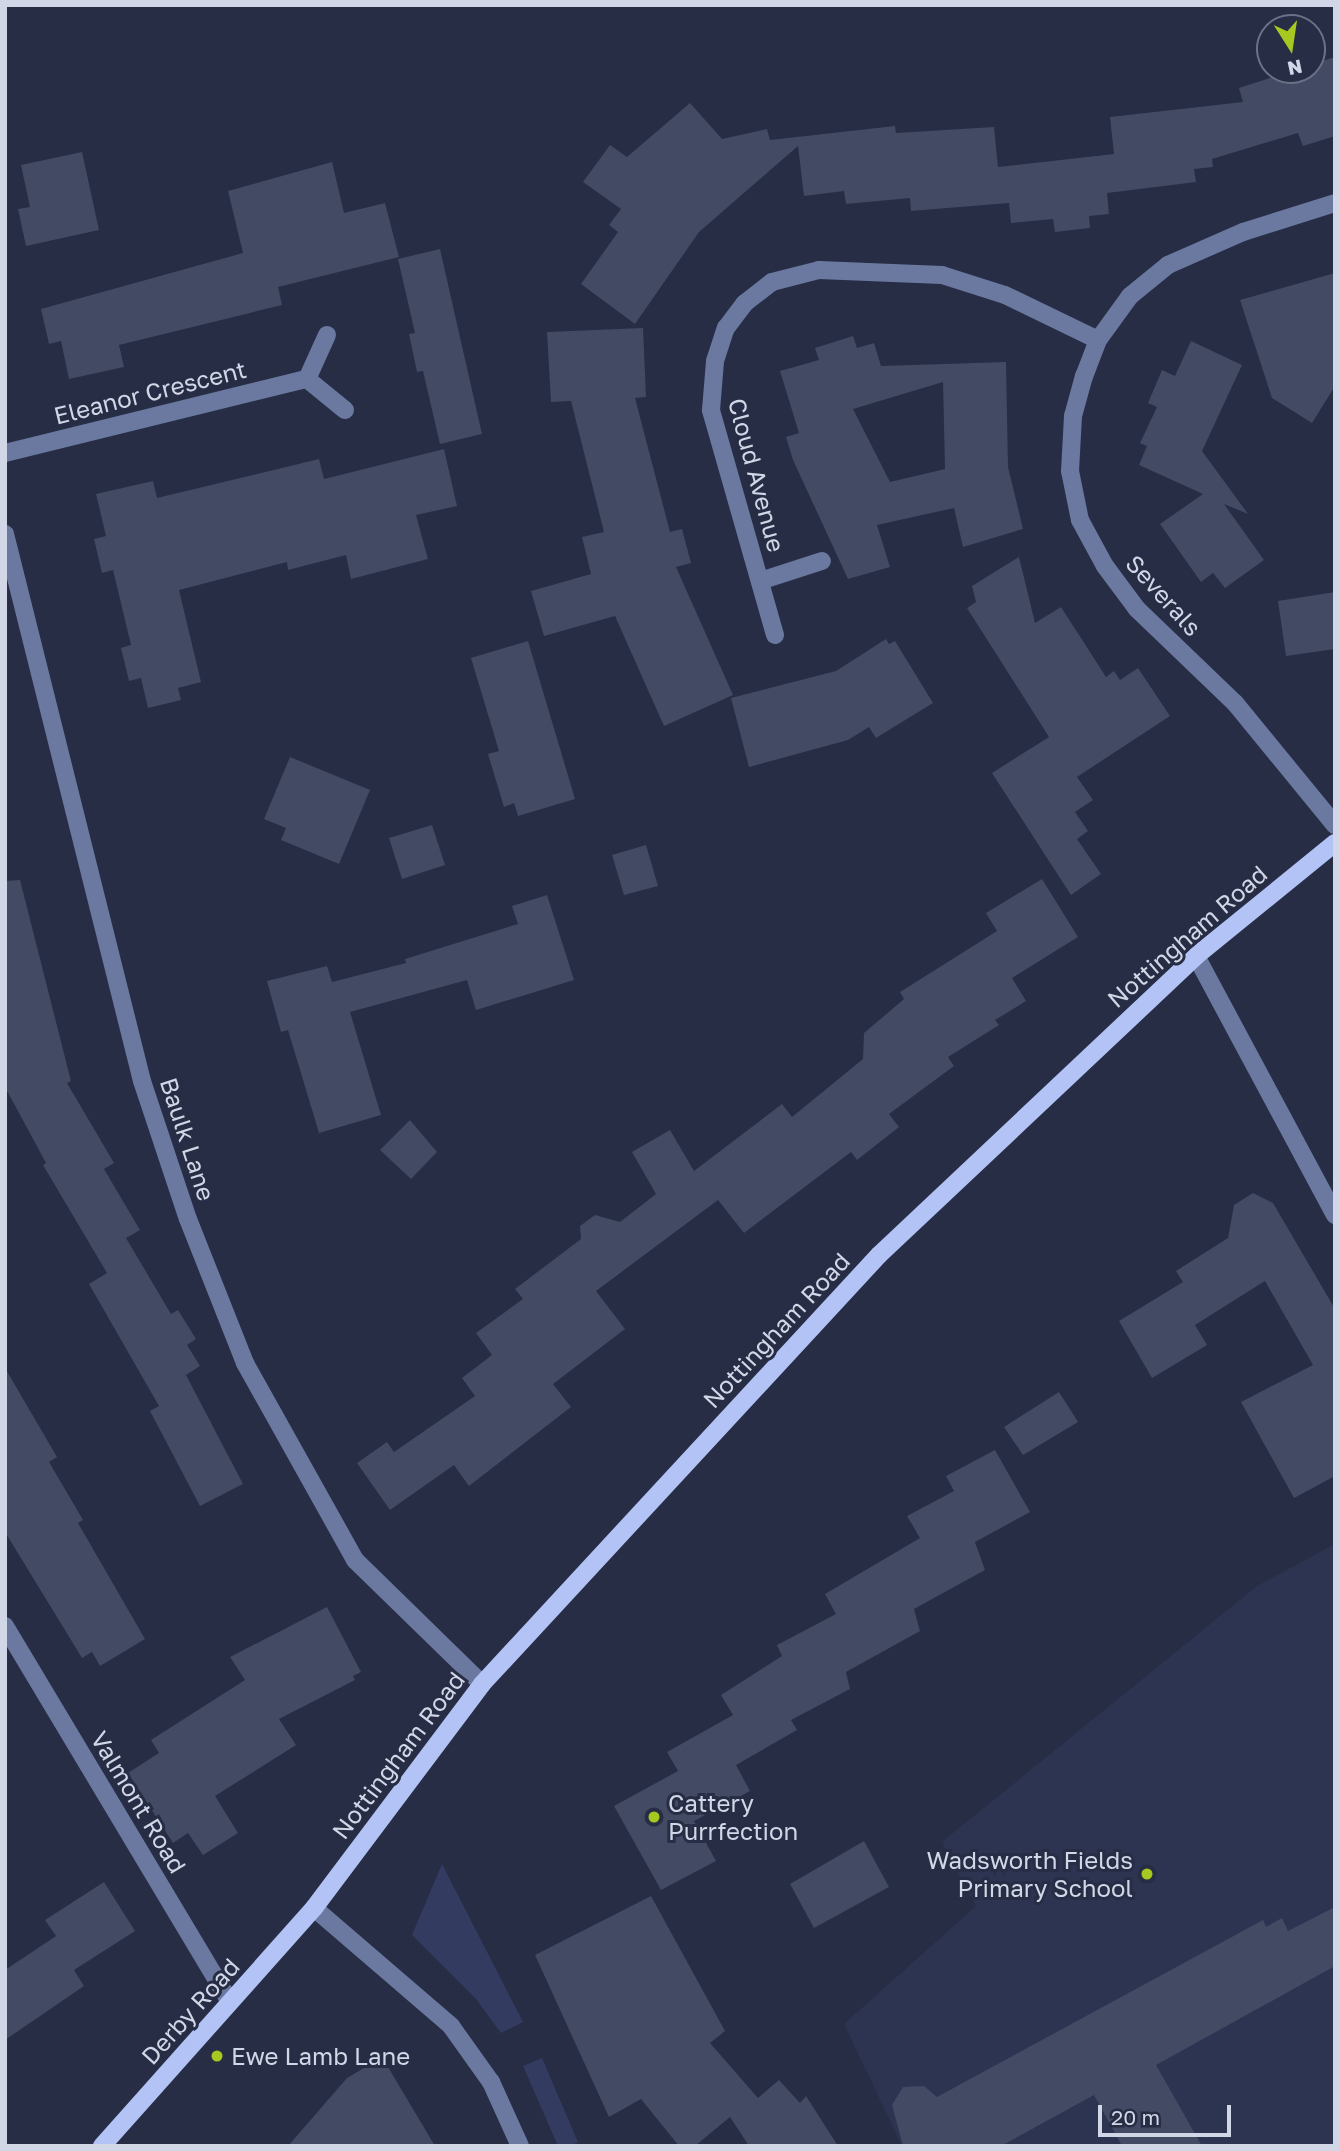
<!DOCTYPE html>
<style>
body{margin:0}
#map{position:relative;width:1340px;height:2151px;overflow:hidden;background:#262d45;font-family:"Golos Text",sans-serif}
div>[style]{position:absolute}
.built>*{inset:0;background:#2c3452}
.green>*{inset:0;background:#333c60}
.building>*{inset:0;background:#424a64}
.minor>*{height:18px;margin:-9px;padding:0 9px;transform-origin:9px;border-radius:9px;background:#6b78a0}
.major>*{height:18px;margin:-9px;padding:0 9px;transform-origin:9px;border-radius:9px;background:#b3c3f5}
.dots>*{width:19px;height:19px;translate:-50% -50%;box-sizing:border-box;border:4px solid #262d45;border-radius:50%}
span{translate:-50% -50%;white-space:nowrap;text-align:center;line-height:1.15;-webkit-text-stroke:6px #262d45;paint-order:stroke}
.street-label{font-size:24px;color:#d2d7e7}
.poi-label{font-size:24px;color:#d2d7e7}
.left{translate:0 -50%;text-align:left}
.right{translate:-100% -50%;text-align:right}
.frame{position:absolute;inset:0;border:7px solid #d2d7e7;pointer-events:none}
.north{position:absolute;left:1256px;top:14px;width:70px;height:70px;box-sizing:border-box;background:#262d45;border:2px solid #6b7186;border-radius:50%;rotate:168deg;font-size:19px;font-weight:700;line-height:28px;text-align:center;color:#d2d7e7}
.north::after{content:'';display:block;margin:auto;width:24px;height:32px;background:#a6c821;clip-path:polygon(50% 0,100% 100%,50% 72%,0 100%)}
.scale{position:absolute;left:1098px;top:2105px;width:133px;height:32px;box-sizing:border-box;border:4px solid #d2d7e7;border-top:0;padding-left:9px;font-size:21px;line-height:24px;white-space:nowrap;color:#d2d7e7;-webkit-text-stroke:5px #262d45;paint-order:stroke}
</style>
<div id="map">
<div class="built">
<div style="clip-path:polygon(1335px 1544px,1335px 2146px,902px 2146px,844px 2024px,976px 1906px,942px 1842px,1257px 1586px)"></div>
</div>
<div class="green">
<div style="clip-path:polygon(442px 1864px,523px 2022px,501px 2033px,476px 1999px,412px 1935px)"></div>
<div style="clip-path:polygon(542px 2058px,578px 2142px,570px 2146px,558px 2146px,523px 2066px)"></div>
</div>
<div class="building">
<div style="clip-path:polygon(1335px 57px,1335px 136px,1303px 146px,1298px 133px,1212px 159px,1213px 167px,1194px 169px,1196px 182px,1107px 193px,1109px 214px,1089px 216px,1090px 228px,1055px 232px,1053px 219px,1011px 223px,1009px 203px,911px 211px,910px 198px,846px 204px,844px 191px,804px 196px,798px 146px,699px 232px,635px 324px,581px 284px,618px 232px,609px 225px,621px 209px,583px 182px,610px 145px,627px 157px,690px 103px,722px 139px,767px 129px,770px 140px,895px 126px,896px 133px,994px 127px,998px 167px,1114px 154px,1110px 117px,1243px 102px,1239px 88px,1294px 70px,1312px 70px,1312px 64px)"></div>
<div style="clip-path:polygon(82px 152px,99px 230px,26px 246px,18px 209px,30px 207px,21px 165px)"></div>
<div style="clip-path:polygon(332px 162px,344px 213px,385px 203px,399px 257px,278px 287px,282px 305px,119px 345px,124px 367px,69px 379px,61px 341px,49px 344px,41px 309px,243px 253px,228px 191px)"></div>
<div style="clip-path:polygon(440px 249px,482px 434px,440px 444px,423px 371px,417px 372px,409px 334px,415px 333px,398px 259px)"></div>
<div style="clip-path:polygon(1335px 273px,1335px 386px,1312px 423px,1272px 398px,1240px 300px)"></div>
<div style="clip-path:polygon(643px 328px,646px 397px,635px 398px,670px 532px,682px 529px,691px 563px,676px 567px,733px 695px,664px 726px,615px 616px,544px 636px,531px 591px,591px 574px,582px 537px,604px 532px,571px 401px,551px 402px,547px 332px)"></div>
<div style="clip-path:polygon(evenodd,853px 336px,857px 348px,874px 343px,881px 366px,1006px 362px,1008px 467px,1023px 529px,963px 547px,954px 508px,877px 525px,890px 567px,848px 579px,793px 460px,786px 437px,799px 433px,780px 371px,819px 360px,815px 348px,853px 336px,943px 382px,945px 469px,890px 482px,853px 409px,943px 382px)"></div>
<div style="clip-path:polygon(1191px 341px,1242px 365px,1202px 451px,1248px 514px,1224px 504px,1264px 560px,1225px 588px,1213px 573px,1201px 582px,1160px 524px,1203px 494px,1139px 465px,1147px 446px,1140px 443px,1157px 407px,1148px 403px,1162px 370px,1175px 376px)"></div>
<div style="clip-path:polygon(444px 449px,457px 506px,416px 515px,428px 559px,351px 579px,346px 555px,288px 570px,287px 562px,179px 590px,201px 682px,178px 688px,181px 700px,148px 708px,141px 678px,129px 681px,121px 648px,131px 645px,113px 570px,102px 573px,94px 539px,106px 536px,96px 494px,153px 481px,157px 498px,319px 459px,324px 479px)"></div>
<div style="clip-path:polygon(1019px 557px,1035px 623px,1061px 607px,1106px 677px,1114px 671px,1120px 680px,1138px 668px,1170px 716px,1077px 777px,1093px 800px,1075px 812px,1088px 831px,1077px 839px,1101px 874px,1071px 895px,992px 773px,1049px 737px,967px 608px,976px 602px,972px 586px)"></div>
<div style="clip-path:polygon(1335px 592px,1335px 649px,1286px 656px,1278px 601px)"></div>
<div style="clip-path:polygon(886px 639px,889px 644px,895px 641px,933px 703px,876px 738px,869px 727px,848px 740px,749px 767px,731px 698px,836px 671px)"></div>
<div style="clip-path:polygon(528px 641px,575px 799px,518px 816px,514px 803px,504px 807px,488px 754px,499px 751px,471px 658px)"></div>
<div style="clip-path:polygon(290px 757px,370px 790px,339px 864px,281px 840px,286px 828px,264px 819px)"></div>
<div style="clip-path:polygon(432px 825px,445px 865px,402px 879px,389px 838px)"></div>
<div style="clip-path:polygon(646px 845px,658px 886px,624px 895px,612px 855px)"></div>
<div style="clip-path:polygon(1042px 879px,1078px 937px,1012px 978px,1026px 1001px,995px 1020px,999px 1025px,948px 1057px,954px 1066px,889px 1114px,899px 1127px,857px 1160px,851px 1152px,744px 1233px,718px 1200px,596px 1291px,625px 1329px,553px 1384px,571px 1407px,469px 1486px,454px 1465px,390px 1510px,357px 1463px,387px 1442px,394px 1452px,475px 1396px,462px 1378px,492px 1355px,476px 1333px,523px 1299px,515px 1289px,581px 1239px,580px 1226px,595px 1215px,620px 1222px,656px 1194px,632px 1152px,670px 1130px,694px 1171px,782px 1104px,792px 1117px,863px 1059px,864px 1033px,904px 999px,900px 992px,997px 931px,986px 913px)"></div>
<div style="clip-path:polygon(20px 880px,71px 1081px,67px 1083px,114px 1163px,104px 1169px,140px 1230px,126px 1238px,171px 1314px,178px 1310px,196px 1339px,187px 1345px,200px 1366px,186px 1375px,243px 1484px,200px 1506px,150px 1411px,159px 1406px,89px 1284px,107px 1273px,43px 1165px,46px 1163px,5px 1087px,5px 881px)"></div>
<div style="clip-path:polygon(547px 895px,574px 980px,476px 1010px,467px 980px,350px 1012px,381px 1115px,319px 1133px,288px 1030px,281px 1032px,267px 981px,327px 966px,332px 982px,406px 963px,405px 959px,518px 924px,512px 906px)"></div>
<div style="clip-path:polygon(410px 1120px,437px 1152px,411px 1179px,380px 1150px)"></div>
<div style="clip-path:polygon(1253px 1193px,1273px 1203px,1335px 1309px,1335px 1476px,1294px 1498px,1241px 1402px,1313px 1365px,1265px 1281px,1195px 1325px,1207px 1345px,1152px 1378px,1119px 1321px,1183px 1282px,1176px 1271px,1228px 1238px,1234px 1205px)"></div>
<div style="clip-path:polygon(5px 1368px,57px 1457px,49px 1462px,83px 1520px,78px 1523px,145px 1639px,100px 1666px,92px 1652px,82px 1658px,5px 1532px)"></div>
<div style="clip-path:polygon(1059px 1392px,1078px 1422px,1023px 1455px,1004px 1427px)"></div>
<div style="clip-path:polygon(995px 1450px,1030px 1512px,975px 1542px,985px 1570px,914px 1609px,920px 1631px,846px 1672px,850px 1689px,791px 1720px,797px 1730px,736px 1765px,750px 1791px,694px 1821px,716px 1861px,661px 1890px,614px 1806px,678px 1771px,667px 1752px,733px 1715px,721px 1695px,782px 1656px,777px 1645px,836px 1614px,825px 1594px,920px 1538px,907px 1516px,954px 1491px,946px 1476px)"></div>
<div style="clip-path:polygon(327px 1607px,361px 1672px,353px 1676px,355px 1680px,279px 1719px,296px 1745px,215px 1796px,238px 1833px,203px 1855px,188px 1833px,173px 1843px,128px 1773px,159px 1753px,151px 1740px,245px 1680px,230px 1657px)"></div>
<div style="clip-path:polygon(864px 1841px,889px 1887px,814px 1928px,790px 1884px)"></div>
<div style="clip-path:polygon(104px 1882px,135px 1931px,74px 1970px,84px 1986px,5px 2040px,5px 1970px,56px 1936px,45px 1920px)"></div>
<div style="clip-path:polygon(651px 1896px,725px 2031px,710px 2043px,758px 2098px,779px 2080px,800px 2103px,806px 2096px,838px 2146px,749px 2146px,730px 2117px,695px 2146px,679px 2146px,641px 2099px,609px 2117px,535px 1955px)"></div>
<div style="clip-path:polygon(1335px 1907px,1335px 1966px,1156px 2065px,1202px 2146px,1122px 2146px,1094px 2095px,1001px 2146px,903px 2146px,892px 2105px,903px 2087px,924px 2086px,937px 2097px,1263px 1920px,1266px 1927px,1282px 1918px,1288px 1931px)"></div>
<div style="clip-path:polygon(382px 2057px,435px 2146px,288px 2146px,347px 2078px)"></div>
</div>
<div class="minor">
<div style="left:1335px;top:203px;width:96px;rotate:162.5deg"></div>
<div style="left:1243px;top:232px;width:82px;rotate:156.3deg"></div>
<div style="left:1168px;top:265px;width:49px;rotate:140.8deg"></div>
<div style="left:1130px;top:296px;width:54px;rotate:126deg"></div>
<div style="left:1098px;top:340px;width:39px;rotate:111deg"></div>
<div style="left:1084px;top:376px;width:41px;rotate:105.4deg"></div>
<div style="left:1073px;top:416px;width:55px;rotate:93.1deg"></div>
<div style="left:1070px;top:471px;width:50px;rotate:78.5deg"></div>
<div style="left:1080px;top:520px;width:52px;rotate:61.5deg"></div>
<div style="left:1105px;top:566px;width:54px;rotate:53.3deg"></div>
<div style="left:1137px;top:609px;width:136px;rotate:43.8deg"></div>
<div style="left:1235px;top:703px;width:158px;rotate:50.7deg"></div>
<div style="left:327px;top:335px;width:48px;rotate:114.4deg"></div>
<div style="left:307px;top:379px;width:49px;rotate:39.2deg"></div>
<div style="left:5px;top:453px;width:311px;rotate:-13.8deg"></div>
<div style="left:5px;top:534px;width:564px;rotate:75.94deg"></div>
<div style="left:142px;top:1081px;width:145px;rotate:71.6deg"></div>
<div style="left:188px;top:1219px;width:155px;rotate:68.4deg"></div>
<div style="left:245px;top:1363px;width:226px;rotate:60.8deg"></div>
<div style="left:355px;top:1560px;width:177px;rotate:44.3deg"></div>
<div style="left:760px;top:581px;width:65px;rotate:-17.9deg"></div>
<div style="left:775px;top:635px;width:234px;rotate:-105.9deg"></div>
<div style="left:711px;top:410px;width:49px;rotate:-85.3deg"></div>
<div style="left:715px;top:361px;width:35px;rotate:-72deg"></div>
<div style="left:726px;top:328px;width:31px;rotate:-53deg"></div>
<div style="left:745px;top:303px;width:34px;rotate:-38deg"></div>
<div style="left:772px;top:282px;width:49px;rotate:-14.3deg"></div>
<div style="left:819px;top:270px;width:123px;rotate:2.3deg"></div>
<div style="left:942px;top:275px;width:66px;rotate:17.6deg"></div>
<div style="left:1005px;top:295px;width:103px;rotate:25.8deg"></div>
<div style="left:1196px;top:956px;width:294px;rotate:61.8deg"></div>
<div style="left:5px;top:1626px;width:438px;rotate:59.1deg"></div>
<div style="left:314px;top:1908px;width:181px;rotate:40.7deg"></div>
<div style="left:451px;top:2026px;width:69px;rotate:54.5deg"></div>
<div style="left:491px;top:2082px;width:70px;rotate:65.6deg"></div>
</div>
<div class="major">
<div style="left:102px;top:2146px;width:319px;rotate:-48.3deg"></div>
<div style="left:314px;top:1908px;width:280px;rotate:-53.1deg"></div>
<div style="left:482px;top:1684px;width:585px;rotate:-47.22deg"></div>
<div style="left:879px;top:1255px;width:436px;rotate:-43.3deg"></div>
<div style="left:1196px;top:956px;width:179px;rotate:-39.1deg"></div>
</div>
<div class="dots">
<div style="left:654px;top:1817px;background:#a6c821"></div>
<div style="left:1147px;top:1874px;background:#a6c821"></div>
<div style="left:217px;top:2056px;background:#a6c821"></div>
</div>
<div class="street-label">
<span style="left:150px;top:392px;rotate:-14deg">Eleanor Crescent</span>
<span style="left:757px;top:475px;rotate:75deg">Cloud Avenue</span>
<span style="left:1164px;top:595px;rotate:48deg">Severals</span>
<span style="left:1187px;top:936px;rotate:-41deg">Nottingham Road</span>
<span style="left:188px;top:1139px;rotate:72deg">Baulk Lane</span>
<span style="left:776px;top:1330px;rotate:-47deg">Nottingham Road</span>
<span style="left:398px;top:1755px;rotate:-53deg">Nottingham Road</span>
<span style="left:139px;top:1802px;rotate:59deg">Valmont Road</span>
<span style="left:190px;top:2011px;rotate:-48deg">Derby Road</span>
</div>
<div class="poi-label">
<span class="left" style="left:668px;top:1817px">Cattery<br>Purrfection</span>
<span class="right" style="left:1133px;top:1874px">Wadsworth Fields<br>Primary School</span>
<span class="left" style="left:231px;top:2056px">Ewe Lamb Lane</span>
</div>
<div class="frame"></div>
<div class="north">N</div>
<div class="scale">20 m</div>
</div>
